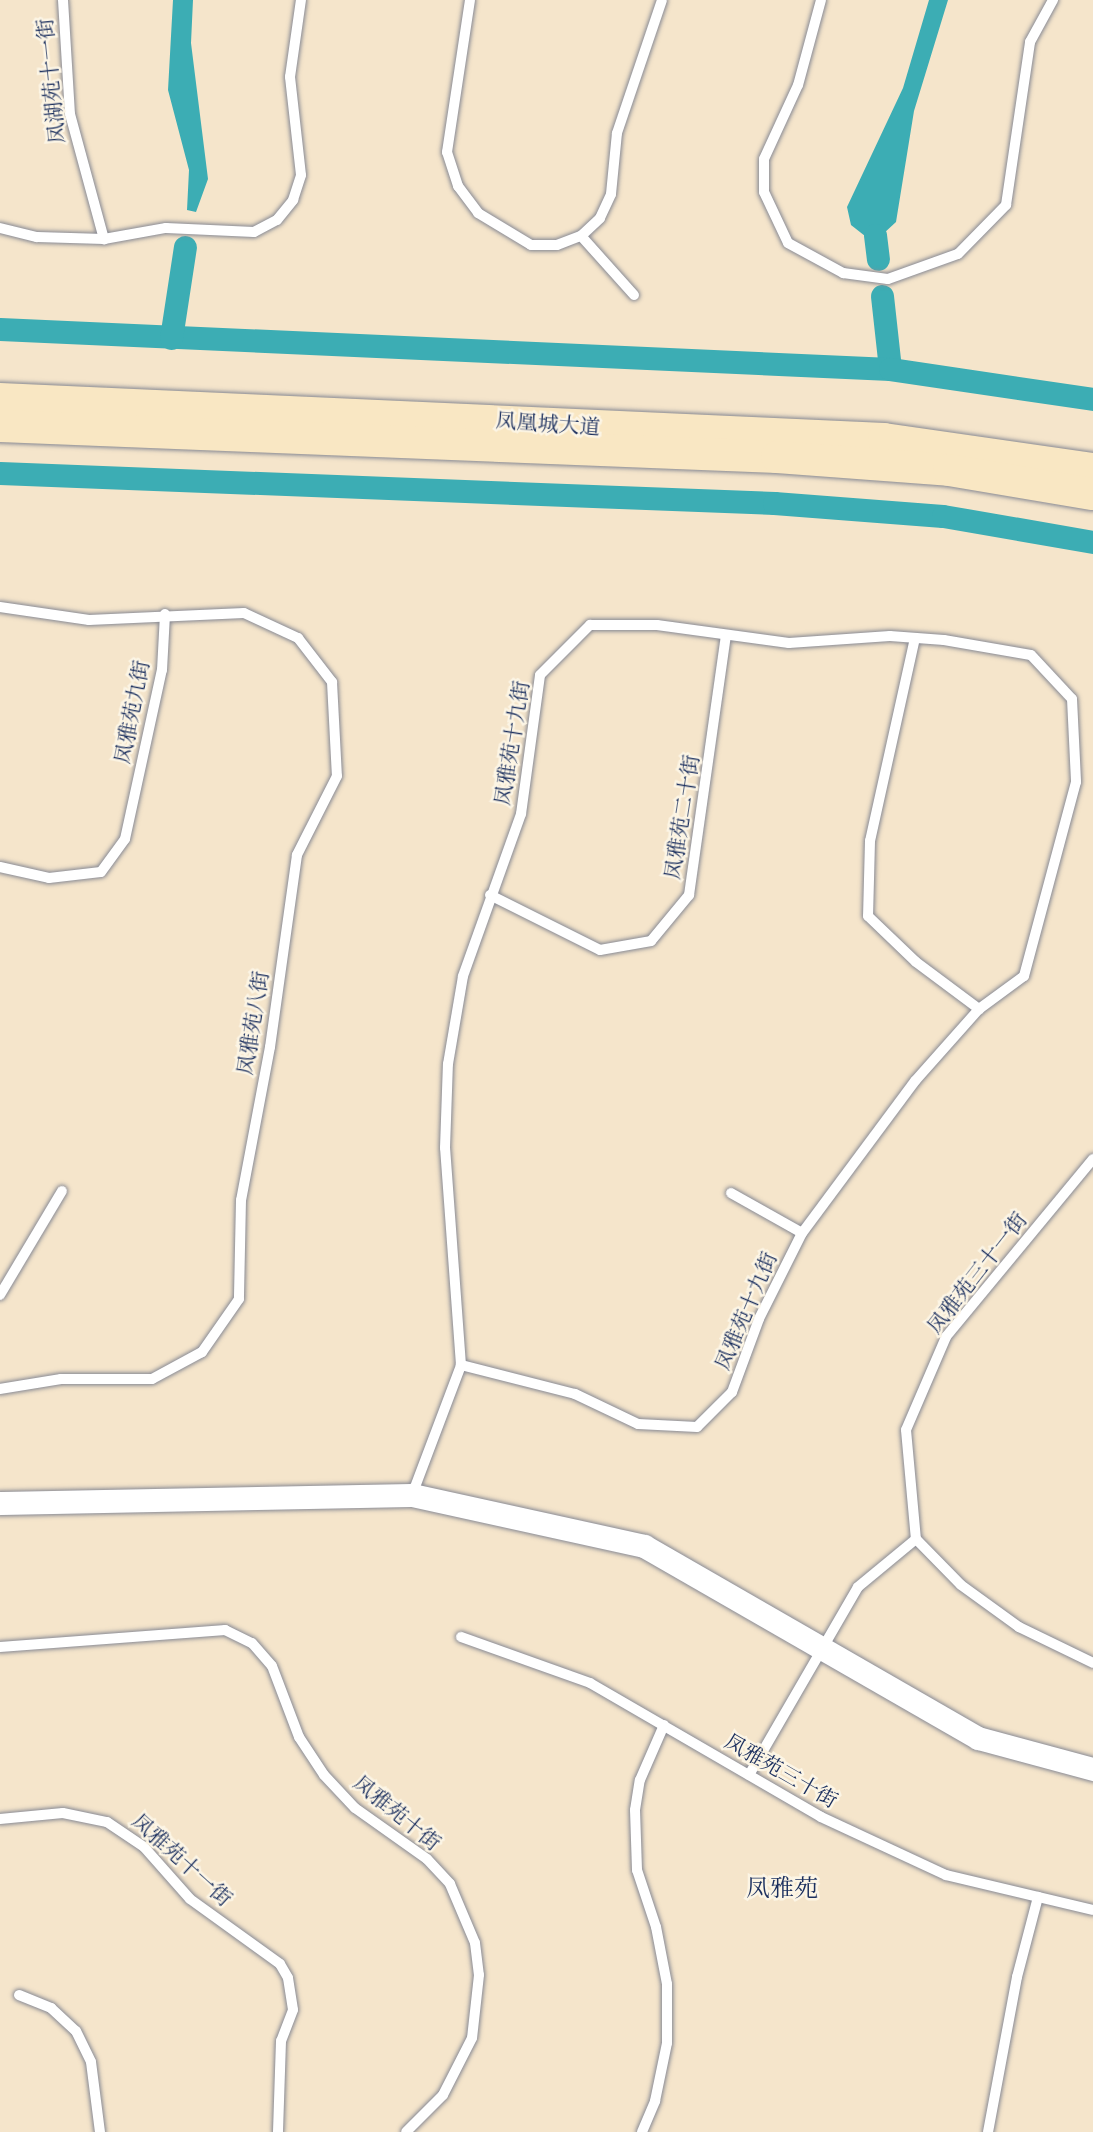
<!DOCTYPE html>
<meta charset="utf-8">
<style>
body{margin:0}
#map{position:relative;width:1093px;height:2132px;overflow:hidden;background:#f5e5cb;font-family:"Libre Caslon Text","Noto Serif SC",serif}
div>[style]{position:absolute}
.water>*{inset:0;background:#3cadb4}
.canal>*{height:23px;margin:-11.5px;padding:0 11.5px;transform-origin:11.5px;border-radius:11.5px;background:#3cadb4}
.roads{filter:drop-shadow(0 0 2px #888a94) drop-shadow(0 0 2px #888a94)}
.service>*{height:10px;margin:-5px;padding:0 5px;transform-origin:5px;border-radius:5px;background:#fff}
.minor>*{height:23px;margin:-11.5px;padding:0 11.5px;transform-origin:11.5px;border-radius:11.5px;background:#fff}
.secondary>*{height:32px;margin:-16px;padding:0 16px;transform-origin:16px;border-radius:16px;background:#f9e7c3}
span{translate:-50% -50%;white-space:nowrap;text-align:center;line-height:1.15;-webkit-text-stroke:5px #fcf5e5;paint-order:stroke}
.street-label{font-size:21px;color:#1b2f5e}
.quarter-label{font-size:24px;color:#1b2f5e}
</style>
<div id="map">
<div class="water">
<div style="clip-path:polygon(173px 0,193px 0,191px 43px,208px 179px,196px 212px,187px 210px,189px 170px,168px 90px)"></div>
<div style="clip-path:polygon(929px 0,948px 0,914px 111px,896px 222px,883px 234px,865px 236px,851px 225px,847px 207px,903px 88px)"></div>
</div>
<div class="canal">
<div style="left:875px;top:235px;width:24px;rotate:83deg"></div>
<div style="left:882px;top:296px;width:73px;rotate:83.7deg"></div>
<div style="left:0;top:329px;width:891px;rotate:2.57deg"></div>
<div style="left:890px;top:369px;width:205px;rotate:8.4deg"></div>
<div style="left:171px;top:338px;width:92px;rotate:-81.3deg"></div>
<div style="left:0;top:473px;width:775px;rotate:2.22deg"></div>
<div style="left:774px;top:503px;width:169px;rotate:4.4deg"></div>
<div style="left:943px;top:516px;width:152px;rotate:9.8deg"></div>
</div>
<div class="roads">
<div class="service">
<div style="left:63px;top:0;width:114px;rotate:86.5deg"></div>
<div style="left:70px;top:114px;width:130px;rotate:74.8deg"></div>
<div style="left:470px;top:0;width:154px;rotate:98.6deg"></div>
<div style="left:447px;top:152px;width:36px;rotate:72deg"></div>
<div style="left:458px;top:186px;width:34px;rotate:53deg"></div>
<div style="left:478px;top:213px;width:62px;rotate:31.1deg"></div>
<div style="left:531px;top:245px;width:26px"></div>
<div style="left:557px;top:245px;width:26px;rotate:-21deg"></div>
<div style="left:821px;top:0;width:88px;rotate:105.1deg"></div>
<div style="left:798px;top:85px;width:81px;rotate:114.7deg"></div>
<div style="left:764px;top:159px;width:33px;rotate:90deg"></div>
<div style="left:764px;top:192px;width:56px;rotate:64.8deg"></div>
<div style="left:788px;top:243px;width:63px;rotate:28.6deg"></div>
<div style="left:843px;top:273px;width:45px;rotate:7.6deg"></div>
<div style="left:888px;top:279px;width:74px;rotate:-19.7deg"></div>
<div style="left:958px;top:254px;width:69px;rotate:-45.6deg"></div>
<div style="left:1006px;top:205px;width:165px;rotate:-81.6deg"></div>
<div style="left:1030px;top:42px;width:48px;rotate:-61.3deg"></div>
<div style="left:0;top:228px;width:38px;rotate:14deg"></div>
<div style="left:37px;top:237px;width:67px;rotate:1.7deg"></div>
<div style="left:104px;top:239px;width:63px;rotate:-10.1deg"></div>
<div style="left:166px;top:228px;width:88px;rotate:2.6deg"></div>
<div style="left:254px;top:232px;width:26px;rotate:-28deg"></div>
<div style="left:277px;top:220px;width:26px;rotate:-51deg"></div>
<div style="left:293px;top:200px;width:26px;rotate:-72deg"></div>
<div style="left:301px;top:175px;width:99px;rotate:-96.4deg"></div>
<div style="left:290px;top:77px;width:78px;rotate:-81.9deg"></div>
<div style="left:634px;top:295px;width:79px;rotate:-131.9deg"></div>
<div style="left:581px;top:236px;width:26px;rotate:-43deg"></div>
<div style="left:600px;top:218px;width:26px;rotate:-65deg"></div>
<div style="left:611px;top:194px;width:61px;rotate:-84.4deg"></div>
<div style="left:617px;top:133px;width:140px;rotate:-71.3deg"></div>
<div style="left:0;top:607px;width:90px;rotate:8.3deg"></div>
<div style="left:89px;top:620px;width:155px;rotate:-2.6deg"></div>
<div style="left:244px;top:613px;width:60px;rotate:24.8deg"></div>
<div style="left:298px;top:638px;width:56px;rotate:52.3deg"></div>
<div style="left:332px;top:682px;width:94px;rotate:87deg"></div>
<div style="left:337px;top:776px;width:89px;rotate:116.9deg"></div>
<div style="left:297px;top:855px;width:194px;rotate:98deg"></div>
<div style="left:270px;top:1047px;width:156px;rotate:100.7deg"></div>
<div style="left:241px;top:1200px;width:99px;rotate:91.2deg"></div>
<div style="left:239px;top:1299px;width:65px;rotate:124.9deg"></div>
<div style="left:202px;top:1352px;width:57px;rotate:151.6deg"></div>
<div style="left:152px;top:1379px;width:91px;rotate:180deg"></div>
<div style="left:61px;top:1379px;width:62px;rotate:170.7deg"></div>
<div style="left:915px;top:638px;width:208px;rotate:102.5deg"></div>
<div style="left:870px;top:841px;width:75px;rotate:91.5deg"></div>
<div style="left:868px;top:916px;width:66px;rotate:43.8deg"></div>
<div style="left:916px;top:962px;width:79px;rotate:36.7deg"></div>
<div style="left:0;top:867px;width:50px;rotate:12.7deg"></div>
<div style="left:49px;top:878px;width:52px;rotate:-6.6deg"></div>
<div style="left:101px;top:872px;width:41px;rotate:-54deg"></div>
<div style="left:125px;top:839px;width:173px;rotate:-77.7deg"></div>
<div style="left:162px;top:670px;width:56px;rotate:-86.9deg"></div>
<div style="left:490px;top:895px;width:123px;rotate:26.6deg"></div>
<div style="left:600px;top:950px;width:52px;rotate:-10deg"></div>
<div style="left:651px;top:941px;width:60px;rotate:-50.4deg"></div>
<div style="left:689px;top:895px;width:262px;rotate:-81.9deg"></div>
<div style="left:1093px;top:1159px;width:231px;rotate:129.6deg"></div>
<div style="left:946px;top:1337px;width:101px;rotate:113.3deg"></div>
<div style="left:906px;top:1430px;width:109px;rotate:84.8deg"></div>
<div style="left:916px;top:1539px;width:64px;rotate:45.6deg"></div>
<div style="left:961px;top:1585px;width:72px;rotate:35.9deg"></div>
<div style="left:1019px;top:1627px;width:82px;rotate:25.9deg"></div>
<div style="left:731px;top:1193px;width:81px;rotate:29.4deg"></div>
<div style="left:0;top:1295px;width:121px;rotate:-59.2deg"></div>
<div style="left:412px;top:1495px;width:139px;rotate:-69.3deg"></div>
<div style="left:461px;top:1365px;width:218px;rotate:-94.2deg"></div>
<div style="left:445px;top:1148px;width:84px;rotate:-88deg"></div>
<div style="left:448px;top:1064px;width:89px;rotate:-80.3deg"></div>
<div style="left:463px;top:976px;width:172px;rotate:-70.3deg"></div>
<div style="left:521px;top:814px;width:140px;rotate:-82.2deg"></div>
<div style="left:540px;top:675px;width:71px;rotate:-45deg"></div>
<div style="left:590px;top:625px;width:67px"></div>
<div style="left:657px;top:625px;width:133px;rotate:7.8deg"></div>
<div style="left:789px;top:643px;width:101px;rotate:-4deg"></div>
<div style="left:890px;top:636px;width:54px;rotate:4.2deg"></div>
<div style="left:944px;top:640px;width:88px;rotate:9.8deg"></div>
<div style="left:1031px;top:655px;width:60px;rotate:47deg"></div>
<div style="left:1072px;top:699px;width:83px;rotate:87.2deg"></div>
<div style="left:1076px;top:782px;width:201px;rotate:105deg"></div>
<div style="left:1024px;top:976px;width:56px;rotate:143.7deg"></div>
<div style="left:979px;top:1009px;width:96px;rotate:131.6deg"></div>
<div style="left:915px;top:1081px;width:189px;rotate:126.6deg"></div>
<div style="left:802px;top:1233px;width:96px;rotate:116.6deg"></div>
<div style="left:759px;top:1319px;width:78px;rotate:110.3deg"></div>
<div style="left:732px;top:1392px;width:49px;rotate:135deg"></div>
<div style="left:697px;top:1427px;width:59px;rotate:-177.1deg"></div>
<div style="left:638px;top:1424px;width:70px;rotate:-154.5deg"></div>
<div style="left:575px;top:1394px;width:118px;rotate:-165.7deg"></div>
<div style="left:461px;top:1637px;width:137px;rotate:19.6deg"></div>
<div style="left:590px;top:1683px;width:267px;rotate:30.1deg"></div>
<div style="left:821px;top:1817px;width:138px;rotate:24.9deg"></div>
<div style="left:946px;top:1875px;width:151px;rotate:13.4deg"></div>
<div style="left:0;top:1647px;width:226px;rotate:-4.3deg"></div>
<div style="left:225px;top:1630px;width:30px;rotate:26deg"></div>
<div style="left:252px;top:1643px;width:30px;rotate:49deg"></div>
<div style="left:272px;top:1666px;width:76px;rotate:69.2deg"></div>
<div style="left:299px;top:1737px;width:45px;rotate:56.7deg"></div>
<div style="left:324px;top:1775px;width:45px;rotate:46.8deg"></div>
<div style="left:355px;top:1808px;width:88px;rotate:35.3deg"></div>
<div style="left:427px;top:1859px;width:34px;rotate:47deg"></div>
<div style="left:450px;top:1884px;width:64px;rotate:67deg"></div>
<div style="left:475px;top:1943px;width:32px;rotate:83deg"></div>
<div style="left:479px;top:1975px;width:63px;rotate:96.3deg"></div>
<div style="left:472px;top:2038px;width:64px;rotate:117deg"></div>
<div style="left:443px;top:2095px;width:52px;rotate:135deg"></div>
<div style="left:749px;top:1775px;width:217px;rotate:-59.9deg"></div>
<div style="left:858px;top:1587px;width:75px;rotate:-39.6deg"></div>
<div style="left:0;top:1819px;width:63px;rotate:-5.4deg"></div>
<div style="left:63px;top:1813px;width:45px;rotate:11.6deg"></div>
<div style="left:107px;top:1822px;width:45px;rotate:34deg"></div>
<div style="left:144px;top:1847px;width:69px;rotate:48.5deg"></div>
<div style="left:190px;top:1899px;width:111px;rotate:35.8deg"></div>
<div style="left:280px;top:1964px;width:16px;rotate:60deg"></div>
<div style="left:288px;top:1978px;width:32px;rotate:81deg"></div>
<div style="left:293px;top:2010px;width:33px;rotate:111deg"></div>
<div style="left:281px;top:2041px;width:91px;rotate:91.9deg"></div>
<div style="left:19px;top:1995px;width:35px;rotate:22deg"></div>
<div style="left:51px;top:2008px;width:34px;rotate:43deg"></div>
<div style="left:76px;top:2031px;width:34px;rotate:64deg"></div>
<div style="left:91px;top:2062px;width:71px;rotate:82.7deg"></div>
<div style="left:642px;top:2132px;width:34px;rotate:-67deg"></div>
<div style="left:655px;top:2101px;width:59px;rotate:-78.3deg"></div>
<div style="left:667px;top:2043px;width:59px;rotate:-90deg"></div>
<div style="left:667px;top:1984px;width:58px;rotate:-100.9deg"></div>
<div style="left:656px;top:1927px;width:60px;rotate:-108.4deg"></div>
<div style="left:637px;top:1870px;width:60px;rotate:-91.9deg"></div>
<div style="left:635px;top:1810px;width:30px;rotate:-81deg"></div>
<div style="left:640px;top:1780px;width:60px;rotate:-66.4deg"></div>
<div style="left:988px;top:2132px;width:158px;rotate:-79.4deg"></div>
<div style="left:1017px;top:1977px;width:83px;rotate:-75.3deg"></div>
</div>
<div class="minor">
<div style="left:0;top:1503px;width:412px;rotate:-1.1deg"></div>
<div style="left:412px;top:1495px;width:238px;rotate:12.4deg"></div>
<div style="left:644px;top:1546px;width:385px;rotate:29.9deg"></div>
<div style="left:978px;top:1738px;width:119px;rotate:15.1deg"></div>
</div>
<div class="secondary">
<div style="left:0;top:399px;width:885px;rotate:2.59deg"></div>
<div style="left:884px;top:439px;width:211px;rotate:8.2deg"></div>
<div style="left:0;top:426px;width:778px;rotate:2.28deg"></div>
<div style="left:777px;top:457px;width:172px;rotate:4.3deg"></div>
<div style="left:949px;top:470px;width:146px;rotate:9.5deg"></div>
</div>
</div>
<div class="street-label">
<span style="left:51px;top:81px;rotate:-96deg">凤湖苑十一街</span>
<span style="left:548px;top:424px;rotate:4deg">凤凰城大道</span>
<span style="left:132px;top:712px;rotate:-79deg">凤雅苑九街</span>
<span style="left:512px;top:743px;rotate:-81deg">凤雅苑十九街</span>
<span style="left:682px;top:817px;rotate:-81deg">凤雅苑二十街</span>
<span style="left:253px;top:1023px;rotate:-81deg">凤雅苑八街</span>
<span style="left:977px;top:1273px;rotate:-52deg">凤雅苑三十一街</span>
<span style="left:746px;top:1311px;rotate:-67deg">凤雅苑十九街</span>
<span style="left:781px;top:1771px;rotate:30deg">凤雅苑三十街</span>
<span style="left:397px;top:1813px;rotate:39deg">凤雅苑十街</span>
<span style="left:182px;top:1860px;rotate:42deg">凤雅苑十一街</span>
</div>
<div class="quarter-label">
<span style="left:782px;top:1888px">凤雅苑</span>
</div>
</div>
